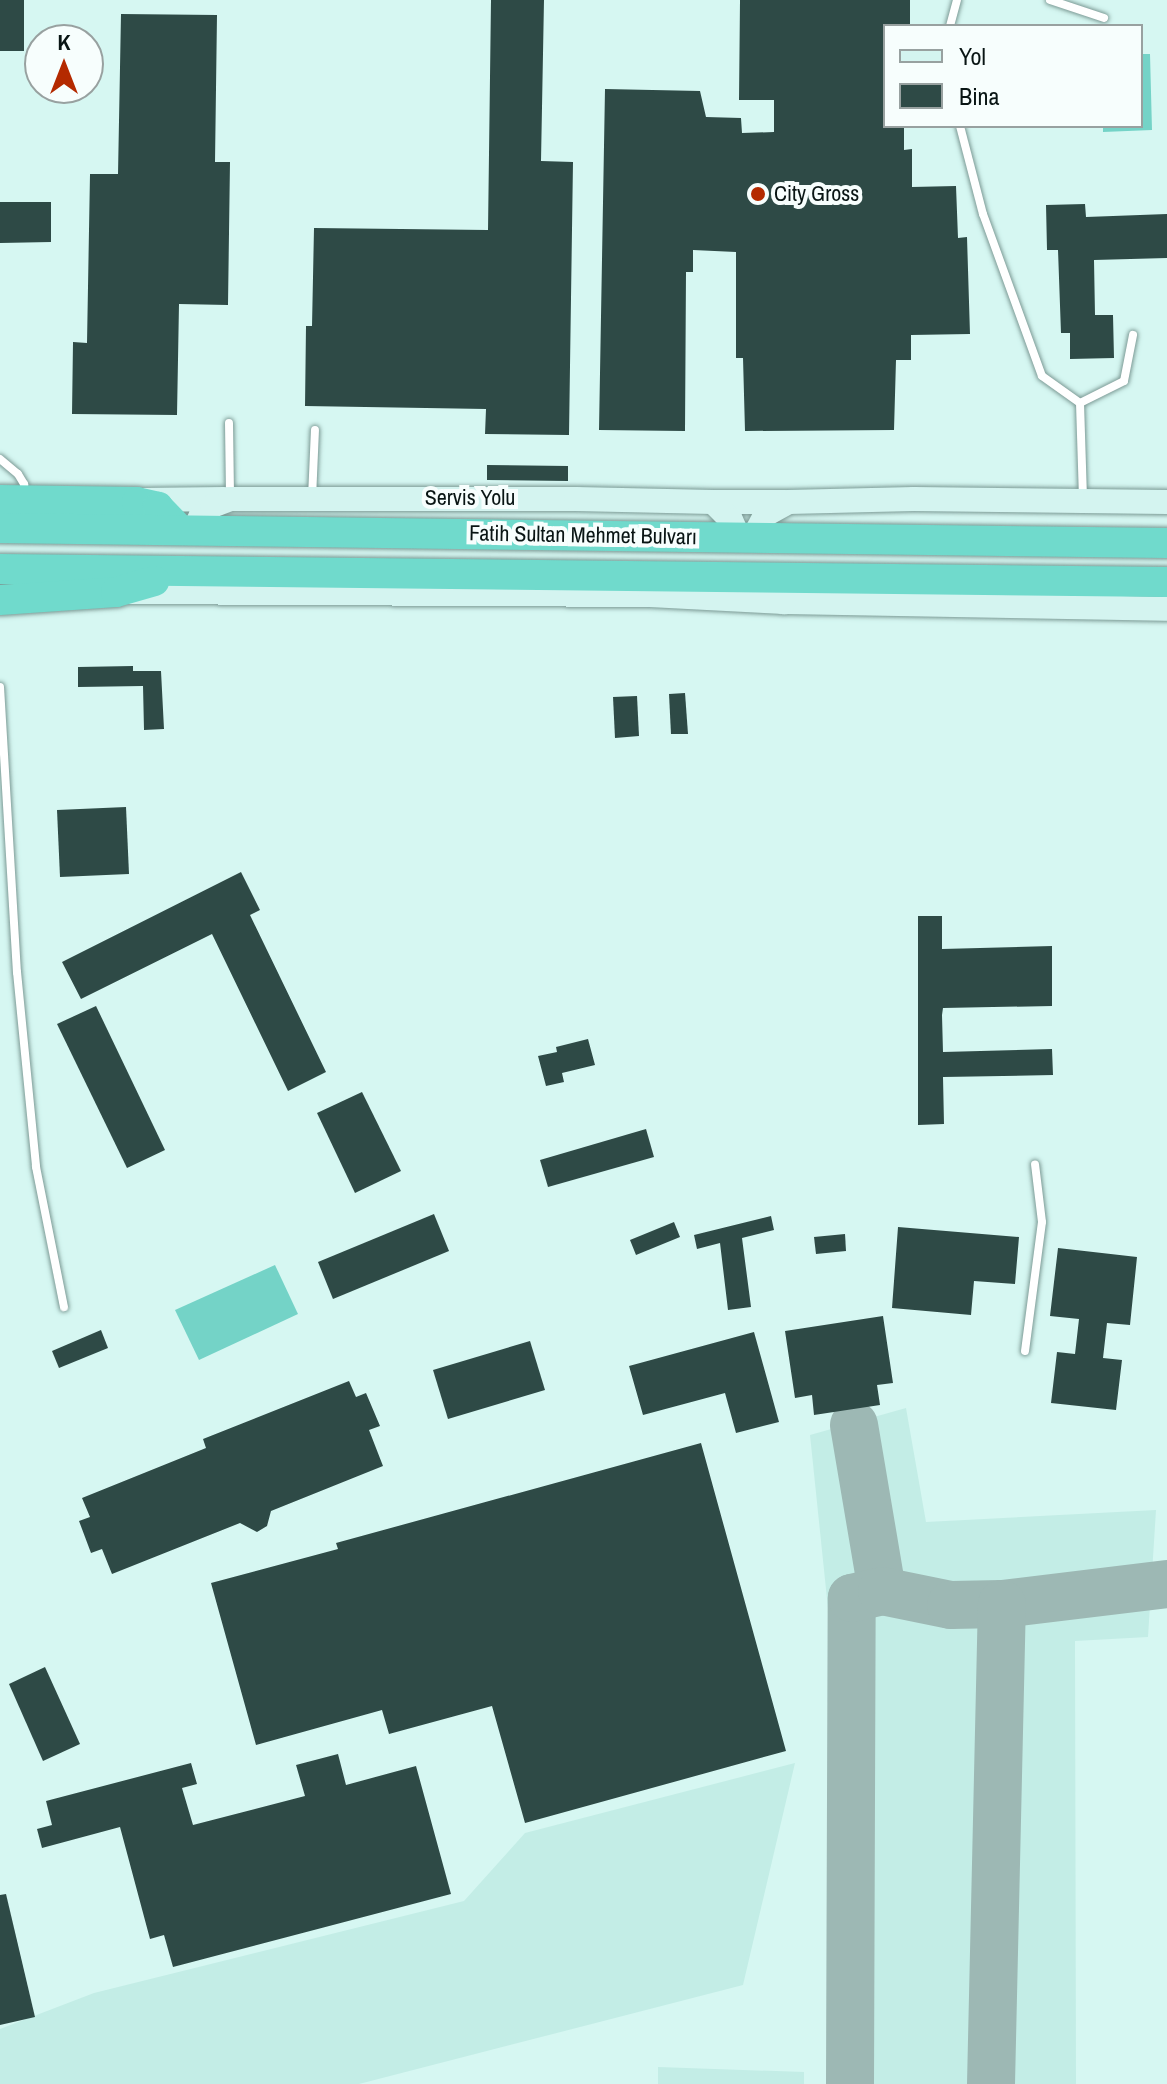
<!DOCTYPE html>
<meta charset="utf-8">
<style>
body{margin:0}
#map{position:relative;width:1167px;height:2084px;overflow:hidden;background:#d6f7f2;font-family:"Archivo Narrow",sans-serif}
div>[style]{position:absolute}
.built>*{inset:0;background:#c3ede6}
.green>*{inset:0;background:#74d3c7}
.taxiway>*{height:48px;margin:-24px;padding:0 24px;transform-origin:24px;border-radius:24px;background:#9db8b4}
.building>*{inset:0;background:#2e4a46}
.roads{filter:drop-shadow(0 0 2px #7c9a95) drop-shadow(0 0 2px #7c9a95)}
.lane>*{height:8px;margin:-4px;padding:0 4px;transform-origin:4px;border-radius:4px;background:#fff}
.secondary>*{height:24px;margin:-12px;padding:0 12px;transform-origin:12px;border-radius:12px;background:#d4f4f0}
.highway>*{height:30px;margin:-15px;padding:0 15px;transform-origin:15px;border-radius:15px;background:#70dacc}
.dots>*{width:22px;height:22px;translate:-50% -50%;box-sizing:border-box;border:4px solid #f7fefd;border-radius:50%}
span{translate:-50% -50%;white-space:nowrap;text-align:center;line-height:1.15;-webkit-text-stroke:8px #f7fefd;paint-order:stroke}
.poi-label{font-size:22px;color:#091514}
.left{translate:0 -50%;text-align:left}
.street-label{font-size:22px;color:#091514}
.legend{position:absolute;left:883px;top:24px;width:260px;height:104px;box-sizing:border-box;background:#f7fefd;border:2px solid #98a1a0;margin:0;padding:10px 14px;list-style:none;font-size:24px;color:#091514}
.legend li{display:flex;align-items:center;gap:16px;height:40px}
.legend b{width:40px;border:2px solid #98a1a0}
.north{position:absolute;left:24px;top:24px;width:80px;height:80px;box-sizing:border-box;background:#f7fefd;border:2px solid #98a1a0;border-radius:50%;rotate:0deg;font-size:22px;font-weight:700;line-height:32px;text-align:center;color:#091514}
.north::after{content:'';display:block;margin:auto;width:28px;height:36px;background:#b42a00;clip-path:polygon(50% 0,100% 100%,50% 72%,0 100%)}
</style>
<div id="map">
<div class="built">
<div style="clip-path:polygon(906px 1408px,926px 1522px,1156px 1510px,1148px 1637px,1075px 1641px,1076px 2084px,845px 2084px,840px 1724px,810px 1435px)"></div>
<div style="clip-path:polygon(795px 1763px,743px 1985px,359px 2084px,0 2084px,0 2029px,94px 1993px,464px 1901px,525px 1833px)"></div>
<div style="clip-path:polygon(658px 2067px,804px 2072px,804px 2084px,658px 2084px)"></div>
</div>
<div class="green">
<div style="clip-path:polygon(1141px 54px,1150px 54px,1152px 130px,1103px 132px,1103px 126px,1141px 126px)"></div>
<div style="clip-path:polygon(275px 1265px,298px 1314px,199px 1360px,175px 1310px)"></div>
</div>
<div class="taxiway">
<div style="left:854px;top:1425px;width:168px;rotate:80.4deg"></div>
<div style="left:850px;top:2084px;width:486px;rotate:-89.8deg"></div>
<div style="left:852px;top:1598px;width:31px;rotate:-13deg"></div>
<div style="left:882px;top:1591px;width:70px;rotate:11.5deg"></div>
<div style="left:951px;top:1605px;width:51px;rotate:-1.1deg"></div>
<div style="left:1002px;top:1604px;width:166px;rotate:-6.9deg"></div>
<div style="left:991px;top:2084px;width:480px;rotate:-88.7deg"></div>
</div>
<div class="building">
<div style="clip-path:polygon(0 0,24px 0,24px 51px,0 51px)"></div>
<div style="clip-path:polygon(491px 0,544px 0,541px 161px,573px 162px,569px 435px,485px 434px,486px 409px,305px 406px,306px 326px,312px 326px,314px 228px,488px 230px)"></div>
<div style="clip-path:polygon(740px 0,910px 0,910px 26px,885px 26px,885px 126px,904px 126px,904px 150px,912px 149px,912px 187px,956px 186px,958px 238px,967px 237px,970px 334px,911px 335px,911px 360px,896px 360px,894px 430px,745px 431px,743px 358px,736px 358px,736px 252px,693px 250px,693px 272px,686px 272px,685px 431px,599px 430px,605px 89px,700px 91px,706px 117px,741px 118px,742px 133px,774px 132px,774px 100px,739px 100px)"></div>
<div style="clip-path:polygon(121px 14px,217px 15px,215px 162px,230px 162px,228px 305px,179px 304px,177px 415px,72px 414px,73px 342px,87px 343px,90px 174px,118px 174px)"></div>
<div style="clip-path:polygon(0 202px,51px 202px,51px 242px,0 243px)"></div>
<div style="clip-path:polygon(1085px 204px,1086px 217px,1167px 214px,1167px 258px,1094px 260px,1095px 315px,1113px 315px,1114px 358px,1070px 359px,1070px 333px,1061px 333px,1058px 250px,1047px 250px,1046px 205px)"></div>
<div style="clip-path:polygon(487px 465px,568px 466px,568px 481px,487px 480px)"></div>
<div style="clip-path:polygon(133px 666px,133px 671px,161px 671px,164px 729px,144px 730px,143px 686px,78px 687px,78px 667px)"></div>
<div style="clip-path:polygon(685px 693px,688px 734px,671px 734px,669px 694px)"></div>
<div style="clip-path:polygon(637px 696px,639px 736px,615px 738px,613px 697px)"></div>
<div style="clip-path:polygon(126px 807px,129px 874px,60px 877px,57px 810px)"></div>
<div style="clip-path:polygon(241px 872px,260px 910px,250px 915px,326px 1072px,288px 1091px,212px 934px,81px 999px,62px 962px)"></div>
<div style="clip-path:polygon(918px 916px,942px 916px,942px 949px,1052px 946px,1052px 1006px,943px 1008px,942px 1015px,943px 1052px,1052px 1049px,1053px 1075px,943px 1077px,944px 1124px,918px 1125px)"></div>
<div style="clip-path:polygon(96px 1006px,165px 1150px,127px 1168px,57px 1024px)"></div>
<div style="clip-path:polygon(588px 1039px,595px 1065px,562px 1073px,564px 1082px,546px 1086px,538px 1056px,557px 1052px,556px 1047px)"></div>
<div style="clip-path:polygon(362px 1092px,401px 1171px,355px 1193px,317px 1113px)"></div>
<div style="clip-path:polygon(646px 1129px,654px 1157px,548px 1187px,540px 1160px)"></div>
<div style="clip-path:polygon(434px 1214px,449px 1251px,333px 1299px,318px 1262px)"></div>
<div style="clip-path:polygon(771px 1216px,774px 1230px,742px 1238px,751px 1307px,728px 1310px,720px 1243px,697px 1249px,694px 1235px)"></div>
<div style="clip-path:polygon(674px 1222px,680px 1237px,636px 1255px,630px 1240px)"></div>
<div style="clip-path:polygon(898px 1227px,1019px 1237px,1015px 1284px,974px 1281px,971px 1315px,892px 1308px)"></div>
<div style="clip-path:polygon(845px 1234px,846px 1251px,816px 1254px,814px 1237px)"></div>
<div style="clip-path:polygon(1058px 1248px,1137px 1257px,1130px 1325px,1107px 1323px,1103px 1358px,1122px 1360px,1116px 1410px,1051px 1403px,1057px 1352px,1075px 1354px,1079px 1319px,1050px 1316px)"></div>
<div style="clip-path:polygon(883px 1316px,893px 1383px,877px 1385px,880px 1405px,814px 1415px,812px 1395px,795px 1398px,785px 1331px)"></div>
<div style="clip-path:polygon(101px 1330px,108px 1348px,59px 1368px,52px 1351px)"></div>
<div style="clip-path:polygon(754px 1332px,779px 1422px,736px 1433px,725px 1393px,643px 1415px,629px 1366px)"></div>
<div style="clip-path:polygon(530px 1341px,545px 1390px,448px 1419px,433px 1370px)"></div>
<div style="clip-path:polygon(349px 1381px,356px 1397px,366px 1393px,380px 1426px,369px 1430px,383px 1466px,271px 1511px,267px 1526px,257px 1532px,240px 1523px,112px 1574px,102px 1549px,91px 1553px,79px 1521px,90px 1517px,82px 1498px,206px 1448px,203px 1439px)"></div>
<div style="clip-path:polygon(701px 1443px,786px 1751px,525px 1823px,492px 1706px,389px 1734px,382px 1710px,256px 1745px,211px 1583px,338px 1549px,336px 1543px)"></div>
<div style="clip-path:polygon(45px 1667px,80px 1744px,43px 1761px,9px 1684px)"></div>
<div style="clip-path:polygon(338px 1754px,346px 1785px,416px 1766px,451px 1894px,173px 1967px,164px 1935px,150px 1939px,120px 1827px,42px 1848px,37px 1829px,52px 1825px,46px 1801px,191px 1763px,197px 1784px,182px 1788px,193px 1825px,305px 1796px,296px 1765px)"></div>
<div style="clip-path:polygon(6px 1894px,35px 2017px,0 2025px,0 1895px)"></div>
</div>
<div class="roads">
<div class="lane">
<div style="left:1050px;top:0;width:57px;rotate:18.4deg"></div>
<div style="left:950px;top:26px;width:27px;rotate:-75deg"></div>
<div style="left:960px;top:126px;width:91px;rotate:75.4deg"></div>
<div style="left:983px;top:214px;width:172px;rotate:70deg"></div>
<div style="left:1042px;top:376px;width:47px;rotate:35.4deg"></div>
<div style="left:1080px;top:403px;width:96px;rotate:88.2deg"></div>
<div style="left:1080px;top:403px;width:49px;rotate:-26.6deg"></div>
<div style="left:1124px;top:381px;width:47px;rotate:-78.9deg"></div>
<div style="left:229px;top:423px;width:75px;rotate:89.2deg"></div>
<div style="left:0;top:459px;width:23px;rotate:40deg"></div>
<div style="left:18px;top:474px;width:12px;rotate:59deg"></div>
<div style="left:24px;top:484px;width:11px;rotate:85deg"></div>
<div style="left:312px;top:498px;width:68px;rotate:-87.5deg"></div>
<div style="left:0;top:687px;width:286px;rotate:86.6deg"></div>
<div style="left:17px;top:972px;width:196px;rotate:84.4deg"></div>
<div style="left:36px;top:1167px;width:143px;rotate:78.7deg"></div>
<div style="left:1025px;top:1351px;width:130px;rotate:-82.5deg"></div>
<div style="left:1042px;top:1222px;width:58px;rotate:-96.9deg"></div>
</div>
<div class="secondary">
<div style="left:141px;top:500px;width:83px;rotate:-0.7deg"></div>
<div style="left:713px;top:502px;width:72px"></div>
<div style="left:195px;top:528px;width:14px;rotate:-65deg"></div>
<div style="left:201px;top:515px;width:14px;rotate:-39deg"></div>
<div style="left:212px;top:506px;width:19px;rotate:-21deg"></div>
<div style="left:230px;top:499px;width:346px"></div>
<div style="left:576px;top:499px;width:137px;rotate:1.3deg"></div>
<div style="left:713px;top:502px;width:25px;rotate:45deg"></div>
<div style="left:731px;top:520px;width:20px;rotate:66deg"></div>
<div style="left:753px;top:538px;width:26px;rotate:-62deg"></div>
<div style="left:765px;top:515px;width:26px;rotate:-29deg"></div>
<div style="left:788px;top:502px;width:126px;rotate:-1.4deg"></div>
<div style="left:914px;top:499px;width:253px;rotate:0.7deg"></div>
<div style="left:759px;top:578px;width:35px;rotate:44deg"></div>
<div style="left:784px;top:602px;width:383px;rotate:1deg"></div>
<div style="left:130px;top:592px;width:520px;rotate:0.33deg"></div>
<div style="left:650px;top:595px;width:38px;rotate:-30deg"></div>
<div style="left:650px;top:595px;width:134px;rotate:3deg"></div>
</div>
<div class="highway">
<div style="left:0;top:500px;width:137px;rotate:0.8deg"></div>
<div style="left:137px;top:502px;width:22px;rotate:13deg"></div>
<div style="left:158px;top:507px;width:28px;rotate:46deg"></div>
<div style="left:0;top:528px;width:1167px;rotate:0.74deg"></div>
<div style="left:0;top:569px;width:1167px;rotate:0.64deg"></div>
<div style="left:0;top:600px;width:116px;rotate:-3.9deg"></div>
<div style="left:116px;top:592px;width:40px;rotate:-16deg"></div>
</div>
</div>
<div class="dots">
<div style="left:758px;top:194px;background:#b42a00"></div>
</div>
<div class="poi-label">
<span class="left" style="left:774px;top:194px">City Gross</span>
</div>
<div class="street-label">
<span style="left:470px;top:498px">Servis Yolu</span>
<span style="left:583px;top:535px;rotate:1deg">Fatih Sultan Mehmet Bulvarı</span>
</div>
<ul class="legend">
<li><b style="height:10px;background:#d4f4f0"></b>Yol</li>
<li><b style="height:22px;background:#2e4a46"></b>Bina</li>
</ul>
<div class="north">K</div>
</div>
